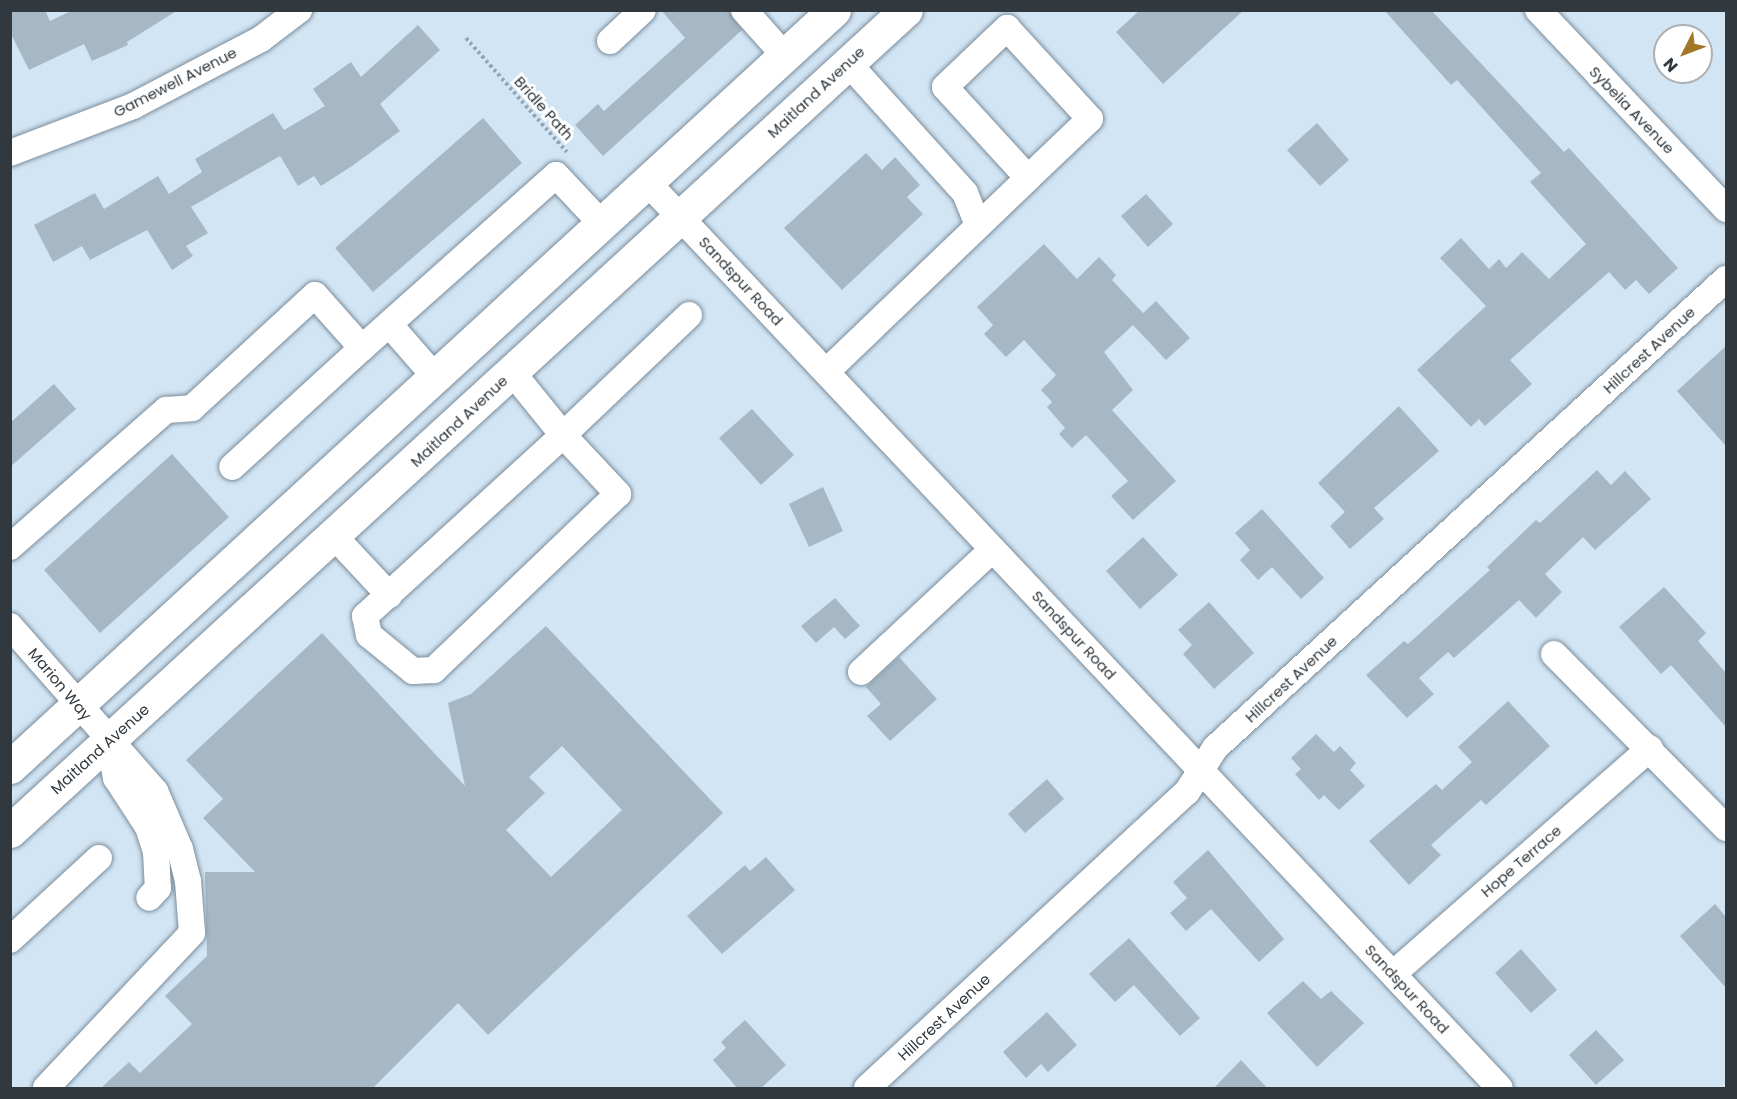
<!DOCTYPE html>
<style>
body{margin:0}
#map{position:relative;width:1737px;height:1099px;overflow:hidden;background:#d2e5f4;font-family:Poppins,sans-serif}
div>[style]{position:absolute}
.building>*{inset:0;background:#a6b8c6}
.path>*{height:4px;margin-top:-2px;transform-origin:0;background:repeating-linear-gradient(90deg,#96a5b0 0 3px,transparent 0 6px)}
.roads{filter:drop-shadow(0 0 2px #7c8d9b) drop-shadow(0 0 2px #7c8d9b)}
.minor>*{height:26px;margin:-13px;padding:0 13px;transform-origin:13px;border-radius:13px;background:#fff}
.major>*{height:33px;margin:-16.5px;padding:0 16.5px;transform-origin:16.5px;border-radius:16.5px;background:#fff}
span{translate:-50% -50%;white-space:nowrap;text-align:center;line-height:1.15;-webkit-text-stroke:6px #fff;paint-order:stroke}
.street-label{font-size:15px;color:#31393f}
.frame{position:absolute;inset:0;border:12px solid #31393f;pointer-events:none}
.north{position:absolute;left:1653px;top:24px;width:60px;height:60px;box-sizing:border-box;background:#fff;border:2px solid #adb0b2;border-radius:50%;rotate:228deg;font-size:16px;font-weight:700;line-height:24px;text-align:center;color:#31393f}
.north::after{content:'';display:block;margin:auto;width:21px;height:27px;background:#a17626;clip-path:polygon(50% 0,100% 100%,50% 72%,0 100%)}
</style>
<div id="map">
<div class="building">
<div style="clip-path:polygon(10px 10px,45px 10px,50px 21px,73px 10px,178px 10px,127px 42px,128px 45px,92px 61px,84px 44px,29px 70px,10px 32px)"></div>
<div style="clip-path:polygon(661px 10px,728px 10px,742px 30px,603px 156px,575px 125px,598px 104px,604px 111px,685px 38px)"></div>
<div style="clip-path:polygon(1140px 10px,1244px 10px,1163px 84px,1116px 32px)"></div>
<div style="clip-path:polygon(1384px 10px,1431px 10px,1564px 152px,1569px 148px,1678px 268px,1649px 294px,1636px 280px,1625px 290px,1609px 272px,1510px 360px,1532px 384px,1485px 426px,1479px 419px,1471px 427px,1417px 370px,1486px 306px,1440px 258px,1461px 238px,1489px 269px,1499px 259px,1506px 268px,1522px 252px,1549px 279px,1586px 244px,1530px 182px,1541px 173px,1457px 80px,1451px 85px)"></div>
<div style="clip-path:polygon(418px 25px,440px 50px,380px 104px,400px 131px,352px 166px,321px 186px,314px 176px,298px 186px,280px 156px,191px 207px,208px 233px,186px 246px,193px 256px,172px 270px,147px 230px,90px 260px,82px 246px,53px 262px,34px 225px,95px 193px,104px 209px,158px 176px,169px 194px,202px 172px,195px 159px,273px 113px,284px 130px,325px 106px,313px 89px,351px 62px,361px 77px)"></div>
<div style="clip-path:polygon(483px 118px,522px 163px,373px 292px,335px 248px)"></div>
<div style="clip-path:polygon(1317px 123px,1349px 160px,1320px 186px,1287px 150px)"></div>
<div style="clip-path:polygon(866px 153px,882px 170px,895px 157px,920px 185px,907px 197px,923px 214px,842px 290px,784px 228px)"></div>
<div style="clip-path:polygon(1146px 194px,1173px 224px,1148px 247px,1121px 216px)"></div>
<div style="clip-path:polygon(1044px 244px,1077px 279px,1099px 257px,1116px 275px,1112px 280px,1143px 313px,1156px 301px,1190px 338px,1166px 360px,1133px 325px,1104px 352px,1133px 390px,1112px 410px,1176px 481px,1133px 520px,1111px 496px,1128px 481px,1086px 435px,1072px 448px,1059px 434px,1065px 428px,1047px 407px,1052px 402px,1041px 390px,1056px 375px,1024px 340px,1006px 357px,984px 334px,993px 325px,977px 307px)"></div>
<div style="clip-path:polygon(1726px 346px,1726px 446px,1677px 391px)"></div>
<div style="clip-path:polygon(54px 384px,76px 409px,10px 467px,10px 423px)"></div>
<div style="clip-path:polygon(1399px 406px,1439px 451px,1374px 508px,1384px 519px,1350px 549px,1330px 526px,1345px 512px,1318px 483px)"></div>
<div style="clip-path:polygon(752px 409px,794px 455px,761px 485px,719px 438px)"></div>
<div style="clip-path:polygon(172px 454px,229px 517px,100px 633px,44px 570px)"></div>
<div style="clip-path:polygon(1597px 470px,1611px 485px,1625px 471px,1651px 499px,1595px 550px,1583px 537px,1545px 574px,1562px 592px,1536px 618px,1519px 600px,1454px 658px,1448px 652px,1419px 678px,1434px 694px,1407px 718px,1366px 675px,1404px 641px,1408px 644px,1490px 570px,1487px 567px,1536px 520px,1540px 523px)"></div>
<div style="clip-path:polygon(823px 487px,843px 531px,809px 547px,789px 504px)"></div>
<div style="clip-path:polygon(1262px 509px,1324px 578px,1301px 599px,1272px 567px,1258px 580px,1240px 560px,1250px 550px,1235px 533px)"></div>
<div style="clip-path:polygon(1143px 537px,1178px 575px,1140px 609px,1106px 571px)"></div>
<div style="clip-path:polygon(1664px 587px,1706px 633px,1698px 641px,1726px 673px,1726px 727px,1671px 665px,1661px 674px,1619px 627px)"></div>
<div style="clip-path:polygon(835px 598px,860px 626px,845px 639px,834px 627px,816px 643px,801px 626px)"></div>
<div style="clip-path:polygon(1209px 602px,1254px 653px,1214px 689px,1183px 654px,1192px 645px,1178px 630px)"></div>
<div style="clip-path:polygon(evenodd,546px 626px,723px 813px,488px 1035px,458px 1003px,372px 1089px,100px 1089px,129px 1062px,140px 1073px,192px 1024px,165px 996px,207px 956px,205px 872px,255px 872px,203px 818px,223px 799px,186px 760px,322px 633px,465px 786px,448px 703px,471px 694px,546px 626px,562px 746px,622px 810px,551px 877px,506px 830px,545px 793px,529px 777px,562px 746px)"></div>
<div style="clip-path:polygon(899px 657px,937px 699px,890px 741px,867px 716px,881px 704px,866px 687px)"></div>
<div style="clip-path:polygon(1508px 701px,1550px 746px,1486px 805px,1481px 800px,1431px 845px,1441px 855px,1409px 885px,1369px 841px,1436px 784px,1442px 790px,1472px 762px,1458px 747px)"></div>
<div style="clip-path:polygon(1316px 734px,1334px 752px,1340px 746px,1356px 763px,1350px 770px,1365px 786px,1339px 810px,1324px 795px,1319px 800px,1295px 774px,1301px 769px,1291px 758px)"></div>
<div style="clip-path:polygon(1047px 779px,1064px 799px,1025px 833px,1008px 814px)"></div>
<div style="clip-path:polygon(1208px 850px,1284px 939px,1259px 962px,1211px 909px,1186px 931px,1170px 913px,1187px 898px,1173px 882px)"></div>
<div style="clip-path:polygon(766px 857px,795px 890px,722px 954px,687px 916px,745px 865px,750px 871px)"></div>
<div style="clip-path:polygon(1715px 904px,1726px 917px,1726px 988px,1680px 936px)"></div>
<div style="clip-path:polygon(1129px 938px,1200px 1018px,1180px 1036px,1134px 985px,1115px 1002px,1089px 974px)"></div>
<div style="clip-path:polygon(1521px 949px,1557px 990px,1531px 1013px,1495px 973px)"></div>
<div style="clip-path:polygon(1303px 981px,1321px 999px,1331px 991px,1364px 1023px,1317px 1067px,1267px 1013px)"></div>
<div style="clip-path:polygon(1047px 1012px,1077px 1045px,1048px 1072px,1041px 1064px,1026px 1078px,1003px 1052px)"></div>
<div style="clip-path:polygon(745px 1020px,786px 1065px,760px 1089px,738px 1089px,713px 1060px,726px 1048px,721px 1042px)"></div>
<div style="clip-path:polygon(1596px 1030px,1624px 1060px,1596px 1085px,1569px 1055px)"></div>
<div style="clip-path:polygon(1241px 1060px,1268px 1089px,1213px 1089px)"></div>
</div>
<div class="path">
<div style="left:466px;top:38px;width:152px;rotate:48.5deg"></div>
</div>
<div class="roads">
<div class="minor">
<div style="left:744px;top:10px;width:62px;rotate:48.3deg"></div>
<div style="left:1538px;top:10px;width:274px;rotate:46.6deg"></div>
<div style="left:610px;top:41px;width:45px;rotate:-43.2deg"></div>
<div style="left:848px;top:63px;width:175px;rotate:48deg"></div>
<div style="left:965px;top:193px;width:35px;rotate:68deg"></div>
<div style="left:10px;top:153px;width:132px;rotate:-20.9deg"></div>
<div style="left:133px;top:106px;width:144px;rotate:-27.6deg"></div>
<div style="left:261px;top:39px;width:48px;rotate:-37.3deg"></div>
<div style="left:647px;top:182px;width:1244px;rotate:46.73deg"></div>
<div style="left:389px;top:324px;width:70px;rotate:49deg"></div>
<div style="left:362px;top:348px;width:260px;rotate:-41.7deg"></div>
<div style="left:556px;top:175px;width:67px;rotate:46.8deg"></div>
<div style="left:512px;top:372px;width:81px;rotate:51deg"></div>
<div style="left:563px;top:435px;width:81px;rotate:47deg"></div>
<div style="left:618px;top:494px;width:255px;rotate:136.3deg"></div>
<div style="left:434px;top:670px;width:21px;rotate:177deg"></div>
<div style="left:413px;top:671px;width:57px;rotate:-140.7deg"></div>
<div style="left:369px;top:635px;width:19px;rotate:-102deg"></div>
<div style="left:365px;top:616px;width:268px;rotate:-42.4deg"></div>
<div style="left:563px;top:435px;width:174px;rotate:-43.6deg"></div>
<div style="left:826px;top:372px;width:280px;rotate:-43.8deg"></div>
<div style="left:1028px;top:178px;width:123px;rotate:-132.4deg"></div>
<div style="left:945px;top:87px;width:86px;rotate:-43.6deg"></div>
<div style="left:1007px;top:28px;width:123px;rotate:47.6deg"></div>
<div style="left:1090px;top:119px;width:86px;rotate:136.4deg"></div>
<div style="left:334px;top:536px;width:81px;rotate:47deg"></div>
<div style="left:10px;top:547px;width:208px;rotate:-41.3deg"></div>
<div style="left:166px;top:410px;width:26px;rotate:-4deg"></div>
<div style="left:192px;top:408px;width:167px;rotate:-42.6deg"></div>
<div style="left:315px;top:295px;width:71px;rotate:48.4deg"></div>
<div style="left:362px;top:348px;width:176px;rotate:137.5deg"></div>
<div style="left:10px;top:626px;width:220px;rotate:48.7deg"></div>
<div style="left:155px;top:791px;width:63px;rotate:66.7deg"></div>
<div style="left:180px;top:849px;width:33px;rotate:76deg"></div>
<div style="left:188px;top:881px;width:52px;rotate:85.6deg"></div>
<div style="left:192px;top:933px;width:213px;rotate:133.3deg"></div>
<div style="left:1554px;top:654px;width:245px;rotate:45.3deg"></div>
<div style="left:861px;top:672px;width:180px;rotate:-43deg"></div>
<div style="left:109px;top:742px;width:37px;rotate:79deg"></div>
<div style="left:116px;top:778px;width:59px;rotate:56.9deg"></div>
<div style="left:148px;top:827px;width:26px;rotate:72deg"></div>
<div style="left:156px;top:852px;width:36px;rotate:87deg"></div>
<div style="left:158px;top:888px;width:13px;rotate:132deg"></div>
<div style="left:10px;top:940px;width:121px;rotate:-42.7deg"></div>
<div style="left:1393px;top:974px;width:342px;rotate:-41.3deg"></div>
<div style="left:867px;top:1088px;width:436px;rotate:-42.8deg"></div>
<div style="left:1187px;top:792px;width:52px;rotate:-57.5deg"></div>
<div style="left:1215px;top:748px;width:694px;rotate:-42.55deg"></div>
</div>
<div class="major">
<div style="left:10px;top:767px;width:1119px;rotate:-42.57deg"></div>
<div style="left:10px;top:831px;width:1215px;rotate:-42.5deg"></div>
</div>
</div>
<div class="street-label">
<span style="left:175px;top:82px;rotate:-27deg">Gamewell Avenue</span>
<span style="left:816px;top:92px;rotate:-43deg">Maitland Avenue</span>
<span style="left:544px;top:108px;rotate:48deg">Bridle Path</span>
<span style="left:1632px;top:110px;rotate:46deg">Sybelia Avenue</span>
<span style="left:741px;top:281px;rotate:47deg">Sandspur Road</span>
<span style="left:1649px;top:350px;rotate:-43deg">Hillcrest Avenue</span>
<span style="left:459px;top:421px;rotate:-43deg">Maitland Avenue</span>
<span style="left:1074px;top:635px;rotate:47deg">Sandspur Road</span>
<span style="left:1291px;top:679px;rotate:-43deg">Hillcrest Avenue</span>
<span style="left:60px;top:684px;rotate:50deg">Marion Way</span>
<span style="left:100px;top:749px;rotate:-42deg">Maitland Avenue</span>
<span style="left:1521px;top:861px;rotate:-41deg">Hope Terrace</span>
<span style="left:1407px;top:989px;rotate:47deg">Sandspur Road</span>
<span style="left:944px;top:1017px;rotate:-43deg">Hillcrest Avenue</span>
</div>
<div class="frame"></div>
<div class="north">N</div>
</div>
